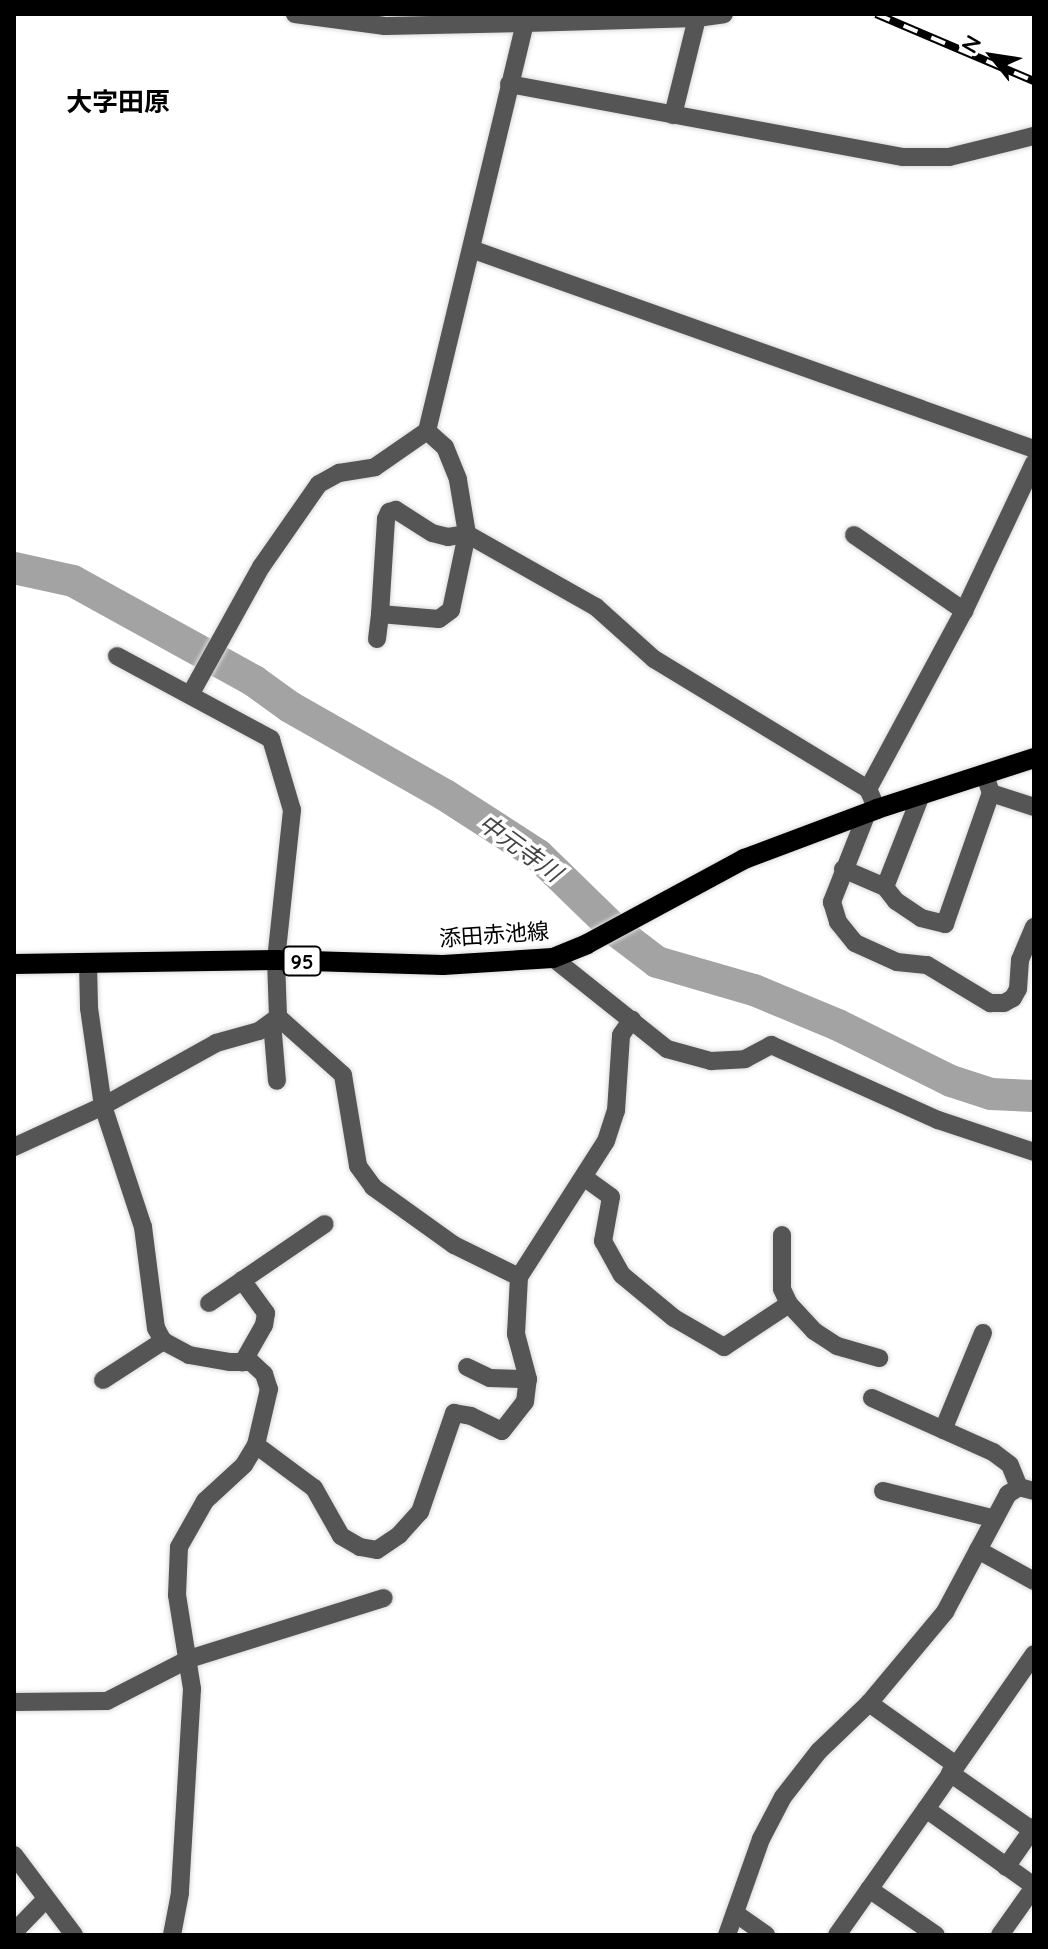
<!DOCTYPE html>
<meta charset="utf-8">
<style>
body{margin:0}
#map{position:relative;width:1048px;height:1949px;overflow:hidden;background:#fff;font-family:Quicksand,"Noto Sans JP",sans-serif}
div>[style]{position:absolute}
.river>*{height:32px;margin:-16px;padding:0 16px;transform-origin:16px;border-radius:16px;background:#a3a3a3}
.roads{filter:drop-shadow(0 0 2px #dbdbdb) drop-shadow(0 0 2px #dbdbdb)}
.minor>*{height:18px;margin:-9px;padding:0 9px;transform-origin:9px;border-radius:9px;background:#555}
.major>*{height:20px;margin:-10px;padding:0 10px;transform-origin:10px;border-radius:10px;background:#000}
.rail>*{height:8px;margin-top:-4px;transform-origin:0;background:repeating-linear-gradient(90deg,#fff 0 15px,#000 0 30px);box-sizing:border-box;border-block:2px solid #000}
span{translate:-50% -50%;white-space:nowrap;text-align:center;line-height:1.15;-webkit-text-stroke:7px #fff;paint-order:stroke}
.shield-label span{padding:2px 6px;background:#fff;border:2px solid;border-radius:6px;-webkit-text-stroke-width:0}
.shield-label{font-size:20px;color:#000;font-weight:700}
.street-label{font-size:22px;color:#000}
.water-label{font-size:24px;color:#444;font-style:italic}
.quarter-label{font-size:26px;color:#000;font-weight:700}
.frame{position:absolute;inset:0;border:16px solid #000;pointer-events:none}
.north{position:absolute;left:952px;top:16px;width:80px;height:80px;-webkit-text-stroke:6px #fff;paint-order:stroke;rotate:300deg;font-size:22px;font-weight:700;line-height:32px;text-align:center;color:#000}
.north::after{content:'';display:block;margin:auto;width:28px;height:36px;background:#000;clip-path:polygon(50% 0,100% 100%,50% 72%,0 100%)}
</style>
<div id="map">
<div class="river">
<div style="left:14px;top:568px;width:60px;rotate:12.4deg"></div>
<div style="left:73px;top:581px;width:207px;rotate:28.9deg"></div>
<div style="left:254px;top:681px;width:44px;rotate:35.8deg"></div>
<div style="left:290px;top:707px;width:178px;rotate:29.6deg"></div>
<div style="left:445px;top:795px;width:111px;rotate:32.8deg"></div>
<div style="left:538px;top:855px;width:107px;rotate:44.2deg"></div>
<div style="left:615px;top:930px;width:53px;rotate:37.3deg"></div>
<div style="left:657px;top:962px;width:101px;rotate:16.1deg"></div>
<div style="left:754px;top:990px;width:91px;rotate:22.6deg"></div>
<div style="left:838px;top:1025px;width:126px;rotate:26.4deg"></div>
<div style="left:951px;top:1081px;width:42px;rotate:18deg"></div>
<div style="left:991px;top:1094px;width:43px;rotate:2.7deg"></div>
</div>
<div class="roads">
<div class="minor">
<div style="left:525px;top:23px;width:172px;rotate:-1.7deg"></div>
<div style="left:697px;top:18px;width:27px;rotate:-8deg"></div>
<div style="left:509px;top:84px;width:401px;rotate:10.5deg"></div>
<div style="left:903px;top:157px;width:46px"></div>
<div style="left:949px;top:157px;width:88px;rotate:-13.9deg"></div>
<div style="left:673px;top:115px;width:100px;rotate:-76.1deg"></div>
<div style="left:471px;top:249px;width:597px;rotate:19.56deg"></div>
<div style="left:427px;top:431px;width:24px;rotate:42deg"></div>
<div style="left:445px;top:447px;width:35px;rotate:68deg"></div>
<div style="left:458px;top:480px;width:55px;rotate:80.5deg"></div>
<div style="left:467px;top:534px;width:148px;rotate:29.5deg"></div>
<div style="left:596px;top:607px;width:78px;rotate:41.9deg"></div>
<div style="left:654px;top:659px;width:250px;rotate:31.3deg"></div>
<div style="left:868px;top:789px;width:22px;rotate:66deg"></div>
<div style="left:854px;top:535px;width:134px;rotate:34.6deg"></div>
<div style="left:377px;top:639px;width:25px;rotate:-83deg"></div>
<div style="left:380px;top:614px;width:59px;rotate:4.8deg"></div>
<div style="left:439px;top:619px;width:15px;rotate:-37deg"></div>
<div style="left:451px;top:610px;width:78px;rotate:-78.1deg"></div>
<div style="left:467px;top:534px;width:19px;rotate:171deg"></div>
<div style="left:448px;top:537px;width:16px;rotate:-166deg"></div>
<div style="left:432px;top:533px;width:43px;rotate:-147.4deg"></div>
<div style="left:396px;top:510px;width:7px;rotate:164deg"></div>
<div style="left:389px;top:512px;width:8px;rotate:113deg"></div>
<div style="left:386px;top:519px;width:95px;rotate:93.6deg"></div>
<div style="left:190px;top:695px;width:146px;rotate:-61deg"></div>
<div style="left:261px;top:567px;width:101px;rotate:-55.1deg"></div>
<div style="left:319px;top:484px;width:23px;rotate:-29deg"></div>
<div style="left:339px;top:473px;width:36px;rotate:-9deg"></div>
<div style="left:375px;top:467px;width:63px;rotate:-34.7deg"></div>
<div style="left:427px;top:431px;width:420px;rotate:-76.5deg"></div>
<div style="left:525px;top:23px;width:140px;rotate:178.8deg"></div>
<div style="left:385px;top:26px;width:91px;rotate:-172.4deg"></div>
<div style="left:987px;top:781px;width:13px;rotate:72deg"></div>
<div style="left:991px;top:793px;width:45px;rotate:18deg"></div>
<div style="left:868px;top:789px;width:202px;rotate:-61.7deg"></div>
<div style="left:964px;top:611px;width:164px;rotate:-64.7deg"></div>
<div style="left:867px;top:813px;width:96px;rotate:111.5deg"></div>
<div style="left:832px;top:902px;width:21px;rotate:73deg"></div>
<div style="left:838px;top:922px;width:27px;rotate:51deg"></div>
<div style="left:855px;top:943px;width:46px;rotate:24.3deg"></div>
<div style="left:897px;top:962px;width:30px;rotate:6deg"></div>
<div style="left:927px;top:965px;width:74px;rotate:31.1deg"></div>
<div style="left:990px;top:1003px;width:14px"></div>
<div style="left:1004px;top:1003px;width:10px;rotate:-29deg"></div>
<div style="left:1013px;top:998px;width:10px;rotate:-61deg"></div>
<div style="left:1018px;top:989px;width:29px;rotate:-86deg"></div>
<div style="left:1020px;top:960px;width:36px;rotate:-67deg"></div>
<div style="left:843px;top:869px;width:46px;rotate:23.2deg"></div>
<div style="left:885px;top:887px;width:99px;rotate:-68.6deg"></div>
<div style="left:885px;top:887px;width:18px;rotate:52deg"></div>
<div style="left:896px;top:901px;width:30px;rotate:34deg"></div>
<div style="left:921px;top:918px;width:25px;rotate:14deg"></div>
<div style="left:945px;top:924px;width:139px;rotate:-70.7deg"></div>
<div style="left:553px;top:958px;width:146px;rotate:38.6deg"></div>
<div style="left:667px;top:1049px;width:46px;rotate:15.3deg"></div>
<div style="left:711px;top:1061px;width:34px;rotate:-3deg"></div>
<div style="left:745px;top:1059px;width:30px;rotate:-28deg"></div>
<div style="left:771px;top:1045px;width:183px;rotate:24.2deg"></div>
<div style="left:938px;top:1120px;width:101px;rotate:18.4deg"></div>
<div style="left:88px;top:963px;width:45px;rotate:88.7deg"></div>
<div style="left:89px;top:1008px;width:99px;rotate:81.9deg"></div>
<div style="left:103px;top:1106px;width:127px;rotate:71.7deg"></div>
<div style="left:143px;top:1227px;width:102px;rotate:82.7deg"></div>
<div style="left:156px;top:1328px;width:15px;rotate:62deg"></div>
<div style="left:163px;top:1341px;width:30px;rotate:28deg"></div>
<div style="left:189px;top:1355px;width:42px;rotate:9.7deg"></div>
<div style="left:230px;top:1362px;width:21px"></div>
<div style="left:251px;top:1362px;width:18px;rotate:43deg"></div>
<div style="left:264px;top:1374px;width:16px;rotate:72deg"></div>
<div style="left:269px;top:1389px;width:57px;rotate:103.1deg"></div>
<div style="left:256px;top:1445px;width:23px;rotate:121deg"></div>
<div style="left:244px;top:1465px;width:53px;rotate:137.3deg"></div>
<div style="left:205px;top:1501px;width:53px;rotate:119.5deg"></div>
<div style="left:179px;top:1547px;width:48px;rotate:92.4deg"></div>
<div style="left:177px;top:1595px;width:95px;rotate:80.9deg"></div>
<div style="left:192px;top:1689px;width:204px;rotate:93.4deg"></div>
<div style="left:180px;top:1893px;width:43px;rotate:100.8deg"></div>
<div style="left:278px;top:1017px;width:87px;rotate:41.7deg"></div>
<div style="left:343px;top:1075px;width:92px;rotate:80.6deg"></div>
<div style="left:358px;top:1166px;width:26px;rotate:54deg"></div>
<div style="left:373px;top:1187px;width:100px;rotate:35.6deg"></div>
<div style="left:454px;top:1245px;width:72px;rotate:26.2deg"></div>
<div style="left:272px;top:1022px;width:59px;rotate:85.2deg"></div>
<div style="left:14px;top:1147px;width:98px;rotate:-24.7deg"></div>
<div style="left:103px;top:1106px;width:129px;rotate:-29.1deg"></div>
<div style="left:216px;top:1043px;width:45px;rotate:-15.6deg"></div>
<div style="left:259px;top:1031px;width:24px;rotate:-36deg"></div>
<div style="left:278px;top:1017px;width:57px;rotate:-92deg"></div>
<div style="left:276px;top:960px;width:151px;rotate:-83.9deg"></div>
<div style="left:292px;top:810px;width:74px;rotate:-106.5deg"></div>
<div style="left:271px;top:739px;width:175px;rotate:-151.7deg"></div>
<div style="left:585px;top:1178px;width:32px;rotate:36deg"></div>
<div style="left:611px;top:1197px;width:45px;rotate:100.3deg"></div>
<div style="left:603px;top:1241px;width:39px;rotate:61deg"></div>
<div style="left:622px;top:1275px;width:67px;rotate:39.6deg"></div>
<div style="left:674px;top:1318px;width:58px;rotate:30.1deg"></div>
<div style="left:724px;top:1347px;width:78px;rotate:-33.5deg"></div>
<div style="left:782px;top:1235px;width:54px;rotate:90deg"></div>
<div style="left:782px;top:1289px;width:17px;rotate:65deg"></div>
<div style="left:789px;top:1304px;width:37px;rotate:47deg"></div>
<div style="left:814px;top:1331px;width:27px;rotate:33deg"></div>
<div style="left:837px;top:1346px;width:44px;rotate:15.9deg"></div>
<div style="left:242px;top:1280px;width:41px;rotate:54deg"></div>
<div style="left:266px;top:1313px;width:12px;rotate:99deg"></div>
<div style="left:264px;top:1325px;width:43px;rotate:119.6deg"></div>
<div style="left:209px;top:1303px;width:140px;rotate:-34.3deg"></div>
<div style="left:467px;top:1367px;width:25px;rotate:26deg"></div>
<div style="left:490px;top:1378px;width:38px;rotate:2deg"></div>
<div style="left:103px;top:1380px;width:72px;rotate:-33deg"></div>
<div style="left:872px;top:1398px;width:133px;rotate:24.1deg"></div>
<div style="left:993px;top:1452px;width:21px;rotate:37deg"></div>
<div style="left:1010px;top:1465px;width:24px;rotate:68deg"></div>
<div style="left:943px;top:1430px;width:105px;rotate:-67.6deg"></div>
<div style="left:256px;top:1445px;width:72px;rotate:36.6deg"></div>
<div style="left:314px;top:1488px;width:55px;rotate:60.6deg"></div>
<div style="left:341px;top:1536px;width:22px;rotate:30deg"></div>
<div style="left:360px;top:1547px;width:17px;rotate:10deg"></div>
<div style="left:377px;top:1550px;width:27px;rotate:-34deg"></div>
<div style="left:399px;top:1535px;width:31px;rotate:-48deg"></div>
<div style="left:420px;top:1512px;width:105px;rotate:-71deg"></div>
<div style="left:454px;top:1413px;width:17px;rotate:10deg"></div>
<div style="left:471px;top:1416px;width:34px;rotate:26deg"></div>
<div style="left:502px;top:1431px;width:37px;rotate:-52deg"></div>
<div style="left:525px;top:1402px;width:23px;rotate:-83deg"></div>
<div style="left:528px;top:1379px;width:47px;rotate:-104.9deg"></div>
<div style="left:516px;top:1334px;width:57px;rotate:-87deg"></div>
<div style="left:519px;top:1277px;width:161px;rotate:-57.4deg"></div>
<div style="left:606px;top:1141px;width:32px;rotate:-72deg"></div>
<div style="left:616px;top:1111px;width:76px;rotate:-86.2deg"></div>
<div style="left:621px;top:1035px;width:19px;rotate:-55deg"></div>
<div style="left:883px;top:1491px;width:115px;rotate:14deg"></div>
<div style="left:978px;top:1550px;width:64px;rotate:29deg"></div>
<div style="left:14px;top:1702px;width:93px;rotate:-0.6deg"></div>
<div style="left:107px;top:1701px;width:92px;rotate:-27.1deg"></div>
<div style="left:189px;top:1659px;width:204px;rotate:-17.4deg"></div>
<div style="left:869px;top:1703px;width:107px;rotate:35.5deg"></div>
<div style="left:950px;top:1773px;width:100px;rotate:34.8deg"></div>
<div style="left:926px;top:1809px;width:189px;rotate:-55.1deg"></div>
<div style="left:14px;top:1855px;width:100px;rotate:53.1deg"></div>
<div style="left:1006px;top:1867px;width:49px;rotate:-55deg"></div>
<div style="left:869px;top:1889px;width:81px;rotate:34.5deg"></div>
<div style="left:735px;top:1913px;width:38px;rotate:35deg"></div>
<div style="left:14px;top:1932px;width:45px;rotate:-45.9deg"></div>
<div style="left:727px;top:1935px;width:102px;rotate:-70.5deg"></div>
<div style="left:761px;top:1839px;width:47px;rotate:-62.4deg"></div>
<div style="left:783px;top:1797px;width:58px;rotate:-52deg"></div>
<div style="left:819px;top:1751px;width:69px;rotate:-43.8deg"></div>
<div style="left:869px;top:1703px;width:119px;rotate:-50.1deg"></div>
<div style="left:945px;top:1612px;width:134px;rotate:-61.9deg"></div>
<div style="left:1008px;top:1494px;width:13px;rotate:-32deg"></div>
<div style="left:1019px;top:1487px;width:16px;rotate:15deg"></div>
<div style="left:837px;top:1935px;width:154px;rotate:-54.8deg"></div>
<div style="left:926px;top:1809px;width:133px;rotate:35.5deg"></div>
<div style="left:1000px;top:1935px;width:59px;rotate:-54.7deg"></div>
</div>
<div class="major">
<div style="left:14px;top:964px;width:262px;rotate:-0.9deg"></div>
<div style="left:276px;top:960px;width:167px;rotate:1.7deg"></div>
<div style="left:443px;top:965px;width:110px;rotate:-3.6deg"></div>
<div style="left:553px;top:958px;width:37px;rotate:-22deg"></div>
<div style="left:587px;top:944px;width:179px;rotate:-28.4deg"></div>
<div style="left:744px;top:859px;width:142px;rotate:-20.6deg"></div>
<div style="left:877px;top:809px;width:165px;rotate:-18deg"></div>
</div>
</div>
<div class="rail">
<div style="left:876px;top:14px;width:172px;rotate:23deg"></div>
</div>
<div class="shield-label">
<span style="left:302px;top:961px">95</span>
</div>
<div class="street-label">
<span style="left:494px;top:935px;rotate:-4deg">添田赤池線</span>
</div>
<div class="water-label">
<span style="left:520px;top:848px;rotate:36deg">中元寺川</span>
</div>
<div class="quarter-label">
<span style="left:118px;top:102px">大字田原</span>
</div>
<div class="frame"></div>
<div class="north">N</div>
</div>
